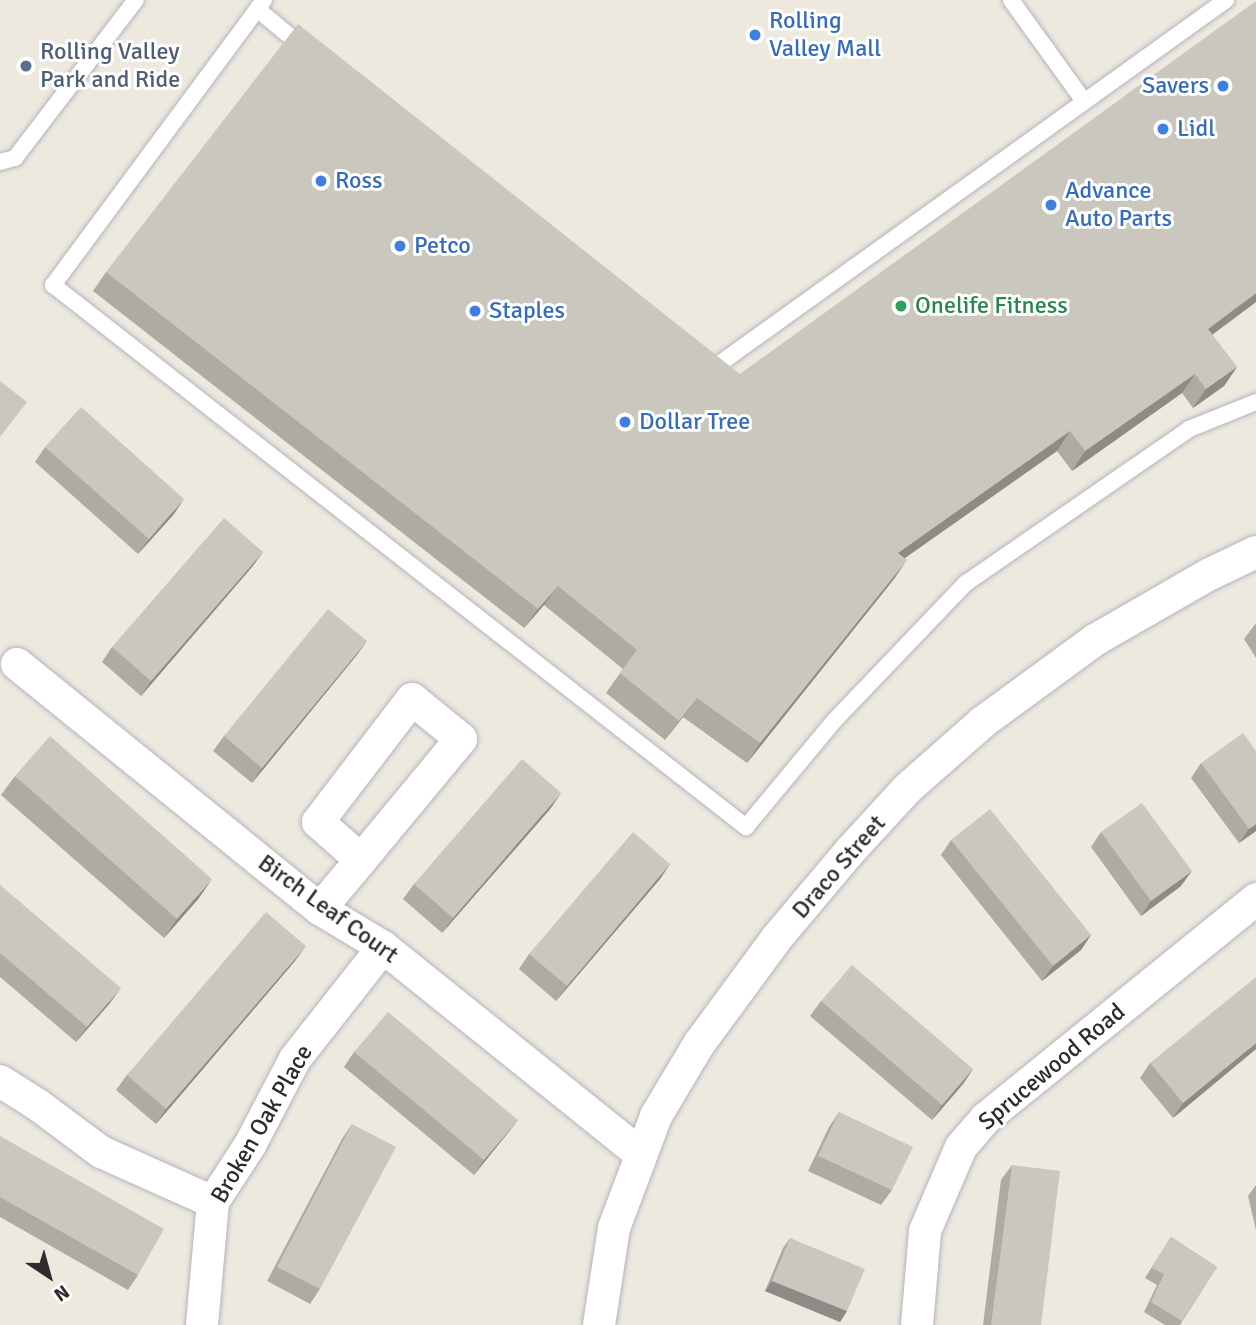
<!DOCTYPE html>
<style>
body{margin:0}
#map{position:relative;width:1256px;height:1325px;overflow:hidden;background:#ede9df;font-family:Signika,sans-serif}
div>[style]{position:absolute}
.roads{filter:drop-shadow(0 0 2px #b3b4bf) drop-shadow(0 0 2px #b3b4bf)}
.lane>*{height:16px;margin:-8px;padding:0 8px;transform-origin:8px;border-radius:8px;background:#fff}
.street>*{height:32px;margin:-16px;padding:0 16px;transform-origin:16px;border-radius:16px;background:#fff}
.wall>*{inset:0;background:#adaba3}
.shaded-wall>*{inset:0;background:#8d8b85}
.building>*{inset:0;background:#c9c7be}
.dots>*{width:19px;height:19px;translate:-50% -50%;box-sizing:border-box;border:4px solid #fff;border-radius:50%}
span{translate:-50% -50%;white-space:nowrap;text-align:center;line-height:1.15;-webkit-text-stroke:6px #fff;paint-order:stroke}
.shop-label{font-size:24px;color:#366cbe}
.left{translate:0 -50%;text-align:left}
.right{translate:-100% -50%;text-align:right}
.service-label{font-size:24px;color:#4e5e75}
.leisure-label{font-size:24px;color:#27864d}
.street-label{font-size:24px;color:#2c2c2c}
.north{position:absolute;left:14px;top:1241px;width:70px;height:70px;-webkit-text-stroke:5px #fff;paint-order:stroke;rotate:144deg;font-size:19px;font-weight:700;line-height:28px;text-align:center;color:#2c2c2c}
.north::after{content:'';display:block;margin:auto;width:24px;height:32px;background:#2c2c2c;clip-path:polygon(50% 0,100% 100%,50% 72%,0 100%)}
</style>
<div id="map">
<div class="roads">
<div class="lane">
<div style="left:264px;top:0;width:355px;rotate:126.5deg"></div>
<div style="left:53px;top:285px;width:880px;rotate:38.03deg"></div>
<div style="left:746px;top:827px;width:138px;rotate:-50.3deg"></div>
<div style="left:834px;top:721px;width:191px;rotate:-46.3deg"></div>
<div style="left:966px;top:583px;width:271px;rotate:-34.6deg"></div>
<div style="left:1189px;top:429px;width:72px;rotate:-21.9deg"></div>
<div style="left:1011px;top:0;width:123px;rotate:54.2deg"></div>
<div style="left:257px;top:9px;width:60px;rotate:39.6deg"></div>
<div style="left:0;top:162px;width:16px;rotate:-15deg"></div>
<div style="left:15px;top:158px;width:199px;rotate:-52.6deg"></div>
<div style="left:708px;top:372px;width:638px;rotate:-35.68deg"></div>
</div>
<div class="street">
<div style="left:17px;top:664px;width:390px;rotate:39deg"></div>
<div style="left:320px;top:909px;width:74px;rotate:31.1deg"></div>
<div style="left:383px;top:947px;width:330px;rotate:38.8deg"></div>
<div style="left:320px;top:909px;width:64px;rotate:-50.1deg"></div>
<div style="left:361px;top:860px;width:157px;rotate:-50.4deg"></div>
<div style="left:461px;top:739px;width:63px;rotate:-140.8deg"></div>
<div style="left:412px;top:699px;width:155px;rotate:127.4deg"></div>
<div style="left:318px;top:822px;width:57px;rotate:41.5deg"></div>
<div style="left:0;top:1081px;width:45px;rotate:32.3deg"></div>
<div style="left:38px;top:1105px;width:79px;rotate:36.7deg"></div>
<div style="left:101px;top:1152px;width:123px;rotate:24.1deg"></div>
<div style="left:202px;top:1325px;width:123px;rotate:-84.9deg"></div>
<div style="left:213px;top:1202px;width:68px;rotate:-57deg"></div>
<div style="left:250px;top:1145px;width:97px;rotate:-62.4deg"></div>
<div style="left:295px;top:1059px;width:142px;rotate:-51.8deg"></div>
<div style="left:599px;top:1325px;width:98px;rotate:-81.2deg"></div>
<div style="left:614px;top:1228px;width:120px;rotate:-69.4deg"></div>
<div style="left:656px;top:1116px;width:84px;rotate:-59.2deg"></div>
<div style="left:699px;top:1044px;width:130px;rotate:-53.7deg"></div>
<div style="left:776px;top:939px;width:116px;rotate:-49.9deg"></div>
<div style="left:851px;top:850px;width:83px;rotate:-47.4deg"></div>
<div style="left:907px;top:789px;width:101px;rotate:-41.4deg"></div>
<div style="left:983px;top:722px;width:139px;rotate:-36.2deg"></div>
<div style="left:1095px;top:640px;width:133px;rotate:-29.9deg"></div>
<div style="left:1210px;top:574px;width:51px;rotate:-25.6deg"></div>
<div style="left:917px;top:1325px;width:94px;rotate:-85.1deg"></div>
<div style="left:925px;top:1231px;width:91px;rotate:-66.8deg"></div>
<div style="left:961px;top:1147px;width:38px;rotate:-49deg"></div>
<div style="left:986px;top:1118px;width:348px;rotate:-39deg"></div>
</div>
</div>
<div class="wall">
<div style="clip-path:polygon(106px 272px,740px 374px,1256px 302px,1212px 335px,1237px 367px,1224px 386px,1193px 408px,1182px 393px,1072px 471px,1057px 451px,905px 558px,894px 579px,747px 763px,683px 717px,665px 740px,606px 693px,623px 669px,544px 605px,524px 628px,93px 291px)"></div>
<div style="clip-path:polygon(45px 447px,174px 514px,138px 554px,35px 462px)"></div>
<div style="clip-path:polygon(263px 552px,252px 567px,141px 696px,102px 662px,112px 647px)"></div>
<div style="clip-path:polygon(1256px 623px,1256px 658px,1244px 639px)"></div>
<div style="clip-path:polygon(367px 641px,356px 656px,252px 783px,213px 751px,224px 736px)"></div>
<div style="clip-path:polygon(1201px 763px,1256px 831px,1239px 843px,1191px 778px)"></div>
<div style="clip-path:polygon(15px 776px,199px 898px,164px 938px,1px 795px)"></div>
<div style="clip-path:polygon(551px 808px,442px 933px,403px 899px,414px 884px)"></div>
<div style="clip-path:polygon(1101px 832px,1181px 886px,1141px 916px,1091px 847px)"></div>
<div style="clip-path:polygon(951px 840px,1091px 935px,1081px 950px,1042px 981px,941px 855px)"></div>
<div style="clip-path:polygon(670px 864px,660px 879px,556px 1001px,519px 969px,529px 954px)"></div>
<div style="clip-path:polygon(0 885px,110px 1003px,76px 1042px,0 977px)"></div>
<div style="clip-path:polygon(295px 961px,156px 1124px,116px 1090px,127px 1075px)"></div>
<div style="clip-path:polygon(821px 1001px,973px 1069px,963px 1084px,932px 1120px,810px 1016px)"></div>
<div style="clip-path:polygon(1256px 1049px,1173px 1118px,1140px 1078px,1150px 1063px)"></div>
<div style="clip-path:polygon(354px 1052px,518px 1120px,507px 1134px,474px 1175px,344px 1067px)"></div>
<div style="clip-path:polygon(839px 1112px,892px 1190px,881px 1205px,808px 1171px,829px 1127px)"></div>
<div style="clip-path:polygon(352px 1124px,320px 1289px,310px 1304px,267px 1281px,342px 1139px)"></div>
<div style="clip-path:polygon(0 1136px,138px 1275px,128px 1290px,0 1217px)"></div>
<div style="clip-path:polygon(1012px 1165px,1041px 1325px,983px 1325px,1001px 1180px)"></div>
<div style="clip-path:polygon(1256px 1185px,1256px 1230px,1248px 1196px)"></div>
<div style="clip-path:polygon(1171px 1237px,1217px 1267px,1180px 1325px,1165px 1325px,1144px 1312px,1157px 1285px,1145px 1278px)"></div>
<div style="clip-path:polygon(790px 1238px,847px 1311px,840px 1322px,765px 1291px,783px 1248px)"></div>
</div>
<div class="shaded-wall">
<div style="clip-path:polygon(1256px 293px,1256px 302px,1194px 348px,1208px 329px)"></div>
<div style="clip-path:polygon(1237px 367px,1224px 386px,1193px 408px,1206px 389px)"></div>
<div style="clip-path:polygon(1195px 374px,1182px 393px,1072px 471px,1085px 451px)"></div>
<div style="clip-path:polygon(1070px 431px,1057px 451px,885px 572px,898px 553px)"></div>
<div style="clip-path:polygon(184px 499px,174px 514px,138px 554px,149px 539px)"></div>
<div style="clip-path:polygon(263px 552px,252px 567px,141px 696px,151px 681px)"></div>
<div style="clip-path:polygon(907px 560px,894px 579px,747px 763px,760px 743px)"></div>
<div style="clip-path:polygon(558px 586px,544px 605px,524px 628px,538px 609px)"></div>
<div style="clip-path:polygon(367px 641px,356px 656px,252px 783px,262px 768px)"></div>
<div style="clip-path:polygon(697px 698px,683px 717px,665px 740px,679px 721px)"></div>
<div style="clip-path:polygon(561px 793px,551px 808px,442px 933px,453px 918px)"></div>
<div style="clip-path:polygon(1256px 824px,1256px 831px,1239px 843px,1249px 829px)"></div>
<div style="clip-path:polygon(670px 864px,660px 879px,556px 1001px,567px 986px)"></div>
<div style="clip-path:polygon(1192px 871px,1181px 886px,1141px 916px,1151px 901px)"></div>
<div style="clip-path:polygon(212px 879px,199px 898px,164px 938px,177px 919px)"></div>
<div style="clip-path:polygon(1091px 935px,1081px 950px,1042px 981px,1053px 966px)"></div>
<div style="clip-path:polygon(306px 946px,295px 961px,156px 1124px,166px 1109px)"></div>
<div style="clip-path:polygon(121px 988px,110px 1003px,76px 1042px,87px 1027px)"></div>
<div style="clip-path:polygon(1256px 1043px,1256px 1049px,1173px 1118px,1183px 1103px)"></div>
<div style="clip-path:polygon(973px 1069px,963px 1084px,932px 1120px,942px 1105px)"></div>
<div style="clip-path:polygon(518px 1120px,507px 1134px,474px 1175px,484px 1160px)"></div>
<div style="clip-path:polygon(772px 1281px,847px 1311px,840px 1322px,765px 1291px)"></div>
</div>
<div class="building">
<div style="clip-path:polygon(1256px 1px,1256px 293px,1208px 329px,1237px 367px,1206px 389px,1195px 374px,1085px 451px,1070px 431px,898px 553px,907px 560px,760px 743px,697px 698px,679px 721px,620px 673px,637px 650px,558px 586px,538px 609px,106px 272px,298px 24px,740px 374px)"></div>
<div style="clip-path:polygon(0 381px,27px 402px,0 437px)"></div>
<div style="clip-path:polygon(81px 407px,184px 499px,149px 539px,45px 447px)"></div>
<div style="clip-path:polygon(224px 518px,263px 552px,151px 681px,112px 647px)"></div>
<div style="clip-path:polygon(328px 609px,367px 641px,262px 768px,224px 736px)"></div>
<div style="clip-path:polygon(1243px 733px,1256px 751px,1256px 824px,1249px 829px,1201px 763px)"></div>
<div style="clip-path:polygon(50px 736px,212px 879px,177px 919px,15px 776px)"></div>
<div style="clip-path:polygon(522px 759px,561px 793px,453px 918px,414px 884px)"></div>
<div style="clip-path:polygon(1142px 803px,1192px 871px,1151px 901px,1101px 832px)"></div>
<div style="clip-path:polygon(990px 809px,1091px 935px,1053px 966px,951px 840px)"></div>
<div style="clip-path:polygon(633px 832px,670px 864px,567px 986px,529px 954px)"></div>
<div style="clip-path:polygon(0 885px,121px 988px,87px 1027px,0 953px)"></div>
<div style="clip-path:polygon(266px 912px,306px 946px,166px 1109px,127px 1075px)"></div>
<div style="clip-path:polygon(852px 965px,973px 1069px,942px 1105px,821px 1001px)"></div>
<div style="clip-path:polygon(1256px 977px,1256px 1043px,1183px 1103px,1150px 1063px)"></div>
<div style="clip-path:polygon(388px 1012px,518px 1120px,484px 1160px,354px 1052px)"></div>
<div style="clip-path:polygon(839px 1112px,913px 1147px,892px 1190px,818px 1156px)"></div>
<div style="clip-path:polygon(352px 1124px,396px 1147px,320px 1289px,277px 1267px)"></div>
<div style="clip-path:polygon(0 1136px,164px 1229px,138px 1275px,0 1197px)"></div>
<div style="clip-path:polygon(1012px 1165px,1060px 1171px,1041px 1325px,991px 1325px)"></div>
<div style="clip-path:polygon(1171px 1237px,1217px 1267px,1182px 1321px,1151px 1302px,1164px 1274px,1152px 1268px)"></div>
<div style="clip-path:polygon(790px 1238px,865px 1269px,847px 1311px,772px 1281px)"></div>
</div>
<div class="dots">
<div style="left:755px;top:35px;background:#3f7fe0"></div>
<div style="left:26px;top:66px;background:#5c6f8a"></div>
<div style="left:1223px;top:86px;background:#3f7fe0"></div>
<div style="left:1163px;top:129px;background:#3f7fe0"></div>
<div style="left:321px;top:181px;background:#3f7fe0"></div>
<div style="left:1051px;top:205px;background:#3f7fe0"></div>
<div style="left:400px;top:246px;background:#3f7fe0"></div>
<div style="left:901px;top:306px;background:#2e9e5b"></div>
<div style="left:475px;top:311px;background:#3f7fe0"></div>
<div style="left:625px;top:422px;background:#3f7fe0"></div>
</div>
<div class="shop-label">
<span class="left" style="left:769px;top:35px">Rolling<br>Valley Mall</span>
<span class="right" style="left:1209px;top:86px">Savers</span>
<span class="left" style="left:1177px;top:129px">Lidl</span>
<span class="left" style="left:335px;top:181px">Ross</span>
<span class="left" style="left:1065px;top:205px">Advance<br>Auto Parts</span>
<span class="left" style="left:414px;top:246px">Petco</span>
<span class="left" style="left:489px;top:311px">Staples</span>
<span class="left" style="left:639px;top:422px">Dollar Tree</span>
</div>
<div class="service-label">
<span class="left" style="left:40px;top:66px">Rolling Valley<br>Park and Ride</span>
</div>
<div class="leisure-label">
<span class="left" style="left:915px;top:306px">Onelife Fitness</span>
</div>
<div class="street-label">
<span style="left:839px;top:867px;rotate:-49deg">Draco Street</span>
<span style="left:328px;top:909px;rotate:36deg">Birch Leaf Court</span>
<span style="left:1052px;top:1067px;rotate:-40deg">Sprucewood Road</span>
<span style="left:262px;top:1124px;rotate:-60deg">Broken Oak Place</span>
</div>
<div class="north">N</div>
</div>
